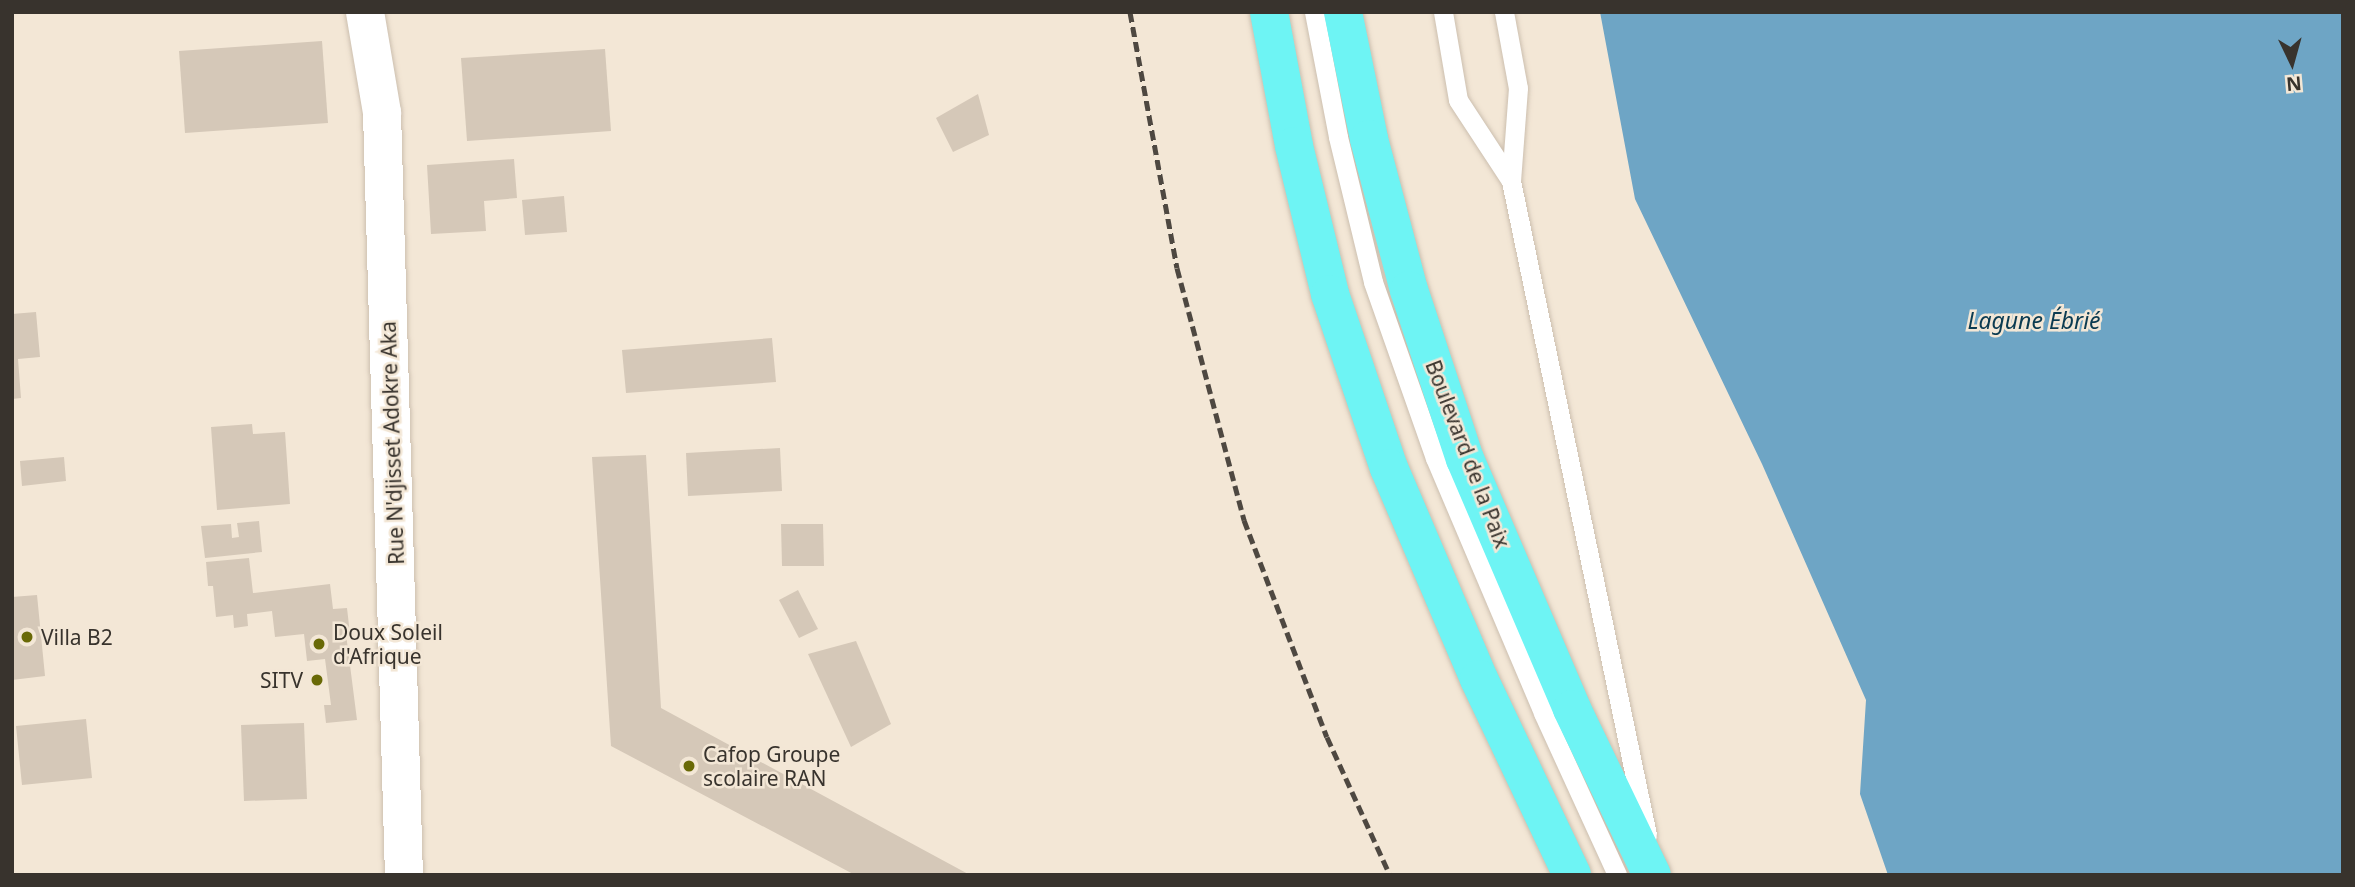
<!DOCTYPE html>
<meta charset="utf-8">
<style>
body{margin:0}
#map{position:relative;width:2355px;height:887px;overflow:hidden;background:#f3e7d6;font-family:"Noto Sans",sans-serif}
div>[style]{position:absolute}
.water>*{inset:0;background:#6ea5c5}
.building>*{inset:0;background:#d5c8b8}
.roads{filter:drop-shadow(0 0 2px #ccbfaf) drop-shadow(0 0 2px #ccbfaf)}
.service>*{height:19px;margin:-9.5px;padding:0 9.5px;transform-origin:9.5px;border-radius:9.5px;background:#fff}
.minor>*{height:38px;margin:-19px;padding:0 19px;transform-origin:19px;border-radius:19px;background:#fff}
.primary>*{height:38px;margin:-19px;padding:0 19px;transform-origin:19px;border-radius:19px;background:#6ef4f4}
.rail>*{height:5px;margin-top:-2.5px;transform-origin:0;background:repeating-linear-gradient(90deg,#4e4841 0 10px,transparent 0 15px)}
.dots>*{width:19px;height:19px;translate:-50% -50%;box-sizing:border-box;border:4px solid #f3e7d6;border-radius:50%}
span{translate:-50% -50%;white-space:nowrap;text-align:center;line-height:1.15;-webkit-text-stroke:5px #f3e7d6;paint-order:stroke}
.street-label{font-size:21px;color:#38332d}
.poi-label{font-size:21px;color:#38332d}
.left{translate:0 -50%;text-align:left}
.right{translate:-100% -50%;text-align:right}
.water-label{font-size:23px;color:#0b3b51;font-style:italic}
.frame{position:absolute;inset:0;border:14px solid #38332d;pointer-events:none}
.north{position:absolute;left:2257px;top:28px;width:70px;height:70px;-webkit-text-stroke:5px #f3e7d6;paint-order:stroke;rotate:175deg;font-size:19px;font-weight:700;line-height:28px;text-align:center;color:#38332d}
.north::after{content:'';display:block;margin:auto;width:24px;height:32px;background:#38332d;clip-path:polygon(50% 0,100% 100%,50% 72%,0 100%)}
</style>
<div id="map">
<div class="water">
<div style="clip-path:polygon(1600px 12px,2343px 12px,2343px 875px,1888px 875px,1860px 794px,1866px 700px,1762px 464px,1635px 199px)"></div>
</div>
<div class="building">
<div style="clip-path:polygon(322px 41px,328px 123px,185px 133px,179px 51px)"></div>
<div style="clip-path:polygon(605px 49px,611px 131px,467px 141px,461px 58px)"></div>
<div style="clip-path:polygon(978px 94px,989px 135px,953px 152px,936px 118px)"></div>
<div style="clip-path:polygon(514px 159px,517px 198px,484px 201px,486px 231px,431px 234px,427px 165px)"></div>
<div style="clip-path:polygon(564px 196px,567px 232px,525px 235px,522px 200px)"></div>
<div style="clip-path:polygon(36px 312px,40px 357px,18px 359px,21px 398px,12px 399px,12px 314px)"></div>
<div style="clip-path:polygon(772px 338px,776px 382px,626px 393px,622px 350px)"></div>
<div style="clip-path:polygon(252px 424px,253px 434px,285px 432px,290px 504px,217px 510px,211px 427px)"></div>
<div style="clip-path:polygon(780px 448px,782px 491px,688px 496px,686px 453px)"></div>
<div style="clip-path:polygon(646px 455px,661px 708px,970px 875px,855px 875px,611px 746px,592px 457px)"></div>
<div style="clip-path:polygon(64px 457px,66px 481px,22px 486px,20px 461px)"></div>
<div style="clip-path:polygon(259px 521px,262px 552px,205px 558px,201px 526px,231px 524px,232px 538px,239px 537px,237px 523px)"></div>
<div style="clip-path:polygon(781px 524px,823px 524px,824px 566px,782px 566px)"></div>
<div style="clip-path:polygon(249px 558px,253px 593px,330px 584px,333px 609px,347px 608px,350px 634px,346px 634px,357px 720px,326px 723px,324px 705px,331px 705px,325px 659px,307px 661px,304px 634px,275px 637px,272px 611px,247px 614px,248px 626px,234px 628px,233px 615px,216px 617px,213px 586px,208px 586px,206px 562px)"></div>
<div style="clip-path:polygon(798px 590px,818px 629px,799px 638px,779px 600px)"></div>
<div style="clip-path:polygon(37px 595px,45px 676px,12px 680px,12px 597px)"></div>
<div style="clip-path:polygon(856px 641px,891px 724px,851px 747px,808px 654px)"></div>
<div style="clip-path:polygon(86px 719px,92px 778px,22px 785px,16px 726px)"></div>
<div style="clip-path:polygon(304px 723px,307px 799px,244px 801px,241px 725px)"></div>
</div>
<div class="roads">
<div class="service">
<div style="left:1314px;top:12px;width:127px;rotate:79.1deg"></div>
<div style="left:1338px;top:137px;width:149px;rotate:76.4deg"></div>
<div style="left:1373px;top:282px;width:187px;rotate:70.6deg"></div>
<div style="left:1435px;top:458px;width:277px;rotate:67deg"></div>
<div style="left:1543px;top:713px;width:178px;rotate:65.4deg"></div>
<div style="left:1443px;top:12px;width:89px;rotate:80.3deg"></div>
<div style="left:1458px;top:100px;width:97px;rotate:56.8deg"></div>
<div style="left:1504px;top:12px;width:77px;rotate:79.6deg"></div>
<div style="left:1518px;top:88px;width:93px;rotate:94.3deg"></div>
<div style="left:1511px;top:181px;width:668px;rotate:78.25deg"></div>
</div>
<div class="minor">
<div style="left:365px;top:12px;width:102px;rotate:80.4deg"></div>
<div style="left:382px;top:113px;width:762px;rotate:88.35deg"></div>
</div>
<div class="primary">
<div style="left:1269px;top:12px;width:136px;rotate:79.4deg"></div>
<div style="left:1294px;top:146px;width:152px;rotate:76.3deg"></div>
<div style="left:1330px;top:294px;width:184px;rotate:71.3deg"></div>
<div style="left:1389px;top:468px;width:229px;rotate:66.9deg"></div>
<div style="left:1479px;top:679px;width:217px;rotate:64.6deg"></div>
<div style="left:1343px;top:12px;width:130px;rotate:78.4deg"></div>
<div style="left:1369px;top:139px;width:156px;rotate:75.2deg"></div>
<div style="left:1409px;top:290px;width:178px;rotate:71.7deg"></div>
<div style="left:1465px;top:459px;width:272px;rotate:66.8deg"></div>
<div style="left:1572px;top:709px;width:184px;rotate:64.3deg"></div>
</div>
</div>
<div class="rail">
<div style="left:1130px;top:12px;width:260px;rotate:79.6deg"></div>
<div style="left:1177px;top:268px;width:261px;rotate:75.1deg"></div>
<div style="left:1244px;top:520px;width:232px;rotate:69.1deg"></div>
<div style="left:1327px;top:737px;width:152px;rotate:65.5deg"></div>
</div>
<div class="dots">
<div style="left:27px;top:637px;background:#696906"></div>
<div style="left:319px;top:644px;background:#696906"></div>
<div style="left:317px;top:680px;background:#696906"></div>
<div style="left:689px;top:766px;background:#696906"></div>
</div>
<div class="street-label">
<span style="left:392px;top:443px;rotate:-92deg">Rue N'djisset Adokre Aka</span>
<span style="left:1468px;top:454px;rotate:69deg">Boulevard de la Paix</span>
</div>
<div class="poi-label">
<span class="left" style="left:333px;top:644px">Doux Soleil<br>d'Afrique</span>
<span class="left" style="left:41px;top:637px">Villa B2</span>
<span class="right" style="left:303px;top:680px">SITV</span>
<span class="left" style="left:703px;top:766px">Cafop Groupe<br>scolaire RAN</span>
</div>
<div class="water-label">
<span style="left:2034px;top:320px">Lagune Ébrié</span>
</div>
<div class="frame"></div>
<div class="north">N</div>
</div>
